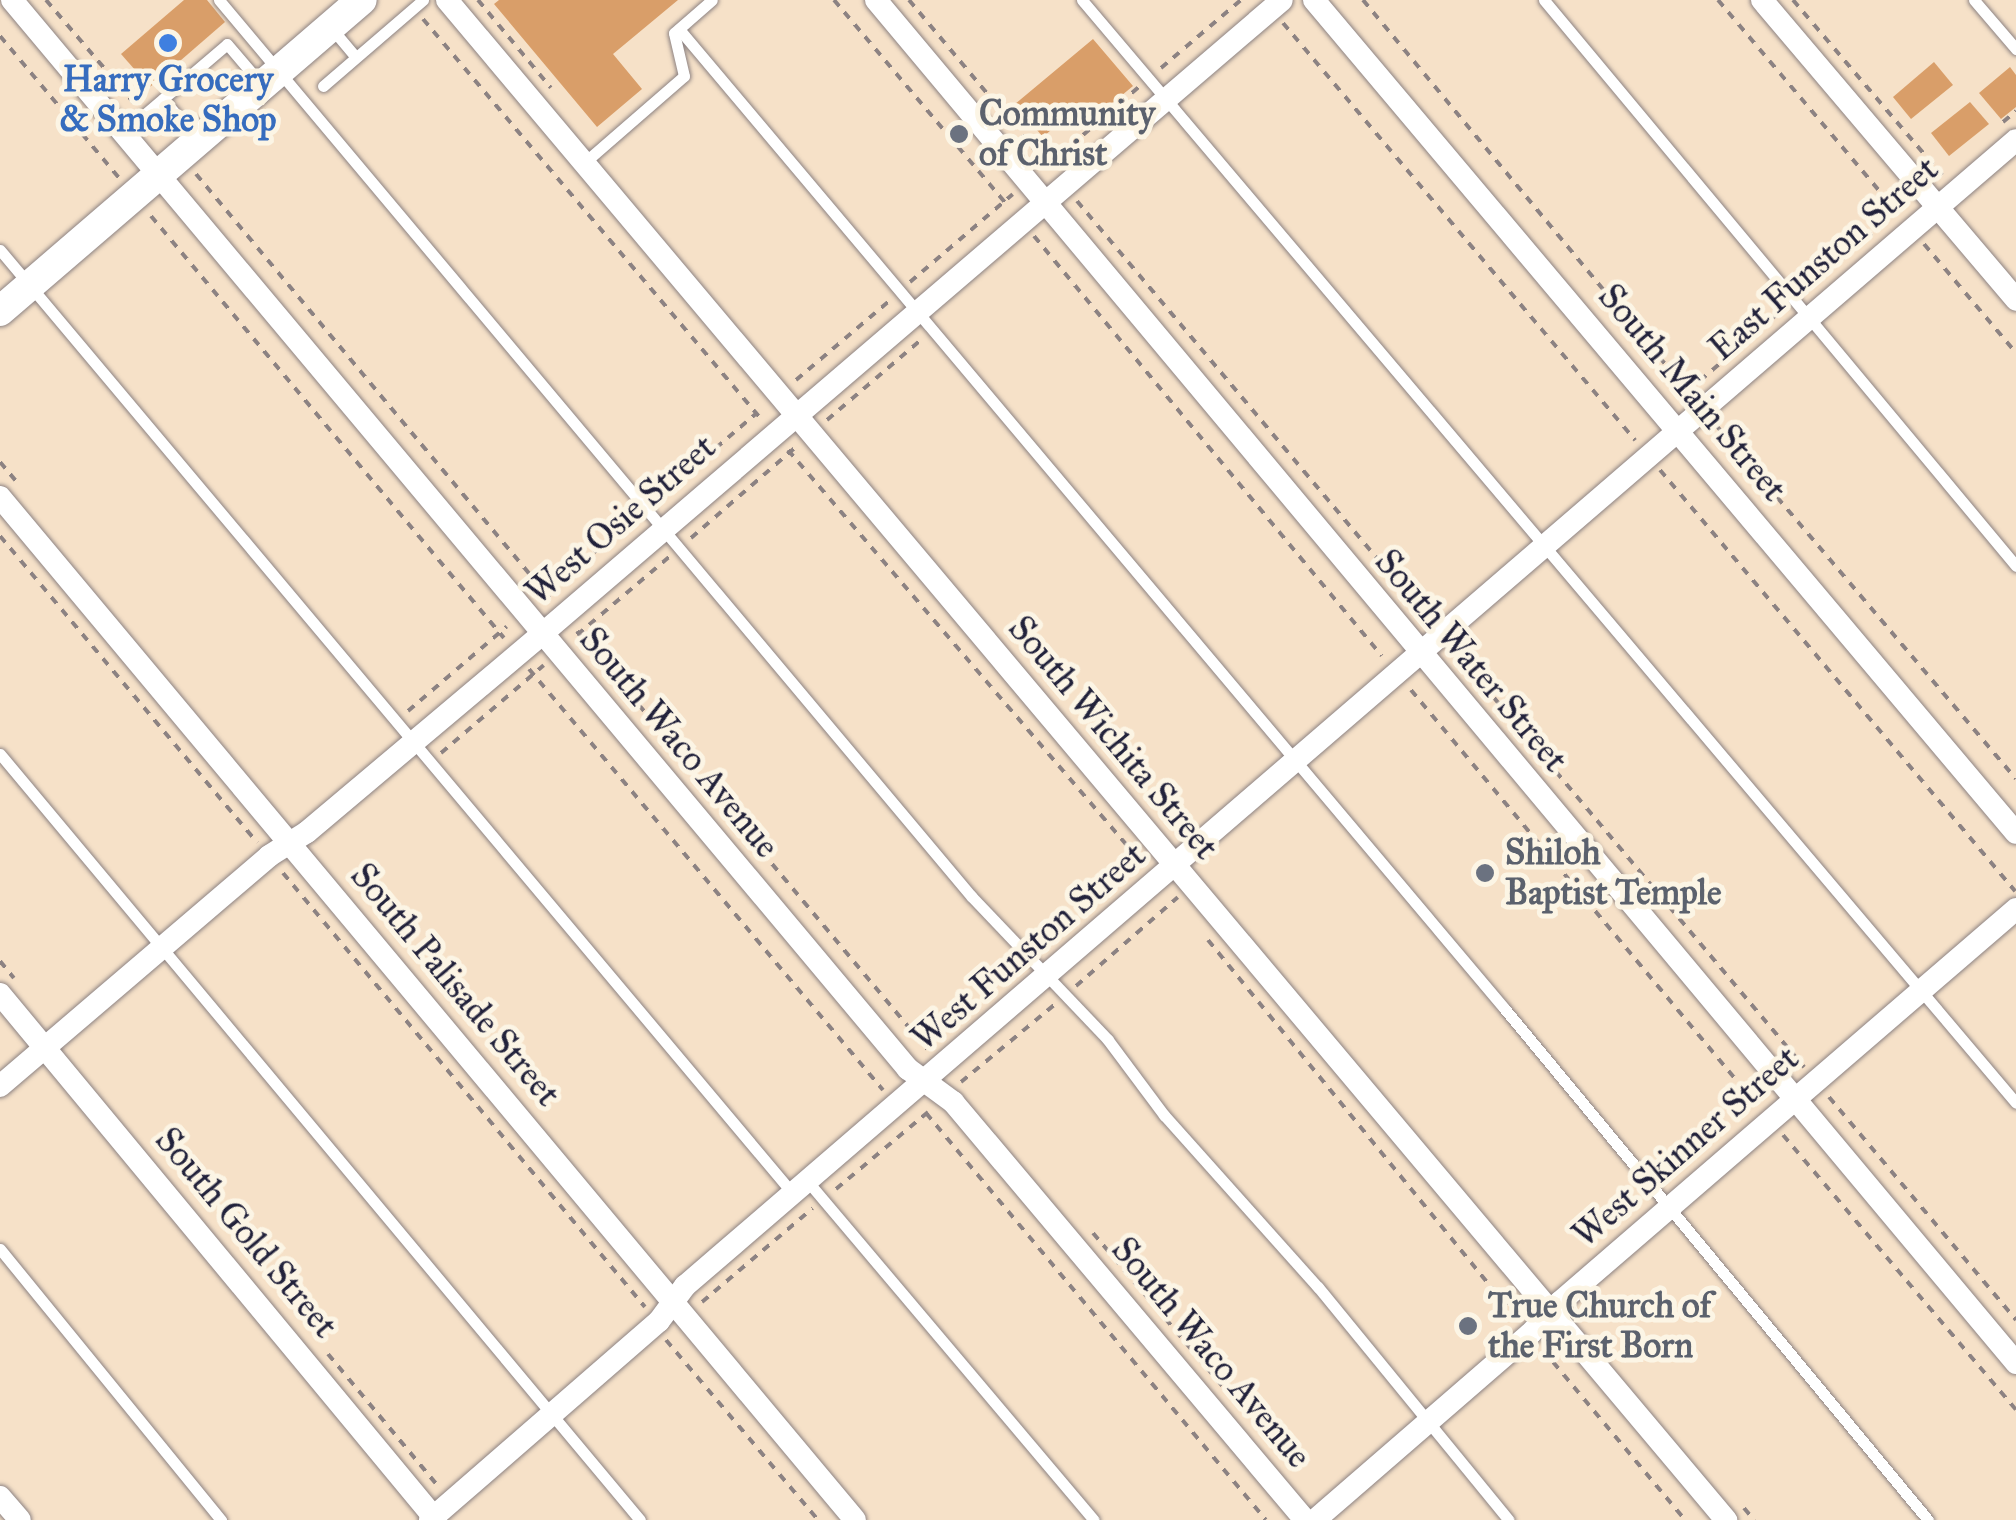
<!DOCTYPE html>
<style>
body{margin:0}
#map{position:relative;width:2016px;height:1520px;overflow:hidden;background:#f6e1c8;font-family:"IM FELL Great Primer",serif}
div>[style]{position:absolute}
.building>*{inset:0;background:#d99e69}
.path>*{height:4px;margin-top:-2px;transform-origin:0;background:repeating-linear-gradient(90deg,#8c8282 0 8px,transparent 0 16px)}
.roads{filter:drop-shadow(0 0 2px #8c8282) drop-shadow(0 0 2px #8c8282)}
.service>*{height:11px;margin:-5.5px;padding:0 5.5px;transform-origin:5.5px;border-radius:5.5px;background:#fff}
.minor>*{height:22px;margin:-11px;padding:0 11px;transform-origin:11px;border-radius:11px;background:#fff}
.tertiary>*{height:30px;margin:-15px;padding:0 15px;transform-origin:15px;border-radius:15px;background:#fff}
.dots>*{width:28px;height:28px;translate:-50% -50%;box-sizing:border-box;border:5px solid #fcf5e5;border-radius:50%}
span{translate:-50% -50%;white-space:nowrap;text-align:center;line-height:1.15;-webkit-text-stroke:10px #fcf5e5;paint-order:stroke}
.shop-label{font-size:35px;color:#366cbe;font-weight:700}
.worship-label{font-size:35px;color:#5b616d;font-weight:700}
.left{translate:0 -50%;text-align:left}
.street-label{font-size:35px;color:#22223b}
</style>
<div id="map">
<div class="building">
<div style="clip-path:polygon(184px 0,207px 0,225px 22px,150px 87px,121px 54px)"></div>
<div style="clip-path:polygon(499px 0,678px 0,613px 54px,642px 89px,597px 127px,494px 4px)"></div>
<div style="clip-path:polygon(1093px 39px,1133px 86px,1086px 125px,1074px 110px,1043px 137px,1015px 104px)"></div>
<div style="clip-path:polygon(1934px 62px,1953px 85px,1911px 119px,1893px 97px)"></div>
<div style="clip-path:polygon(2010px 67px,2016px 75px,2016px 107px,2001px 119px,1979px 93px)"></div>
<div style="clip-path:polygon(1970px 102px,1989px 124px,1949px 156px,1931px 133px)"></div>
</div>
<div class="path">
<div style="left:46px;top:0;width:135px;rotate:49.5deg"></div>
<div style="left:478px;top:0;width:114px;rotate:50.3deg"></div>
<div style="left:834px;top:0;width:270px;rotate:49.8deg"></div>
<div style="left:909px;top:0;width:223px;rotate:50.1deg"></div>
<div style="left:1363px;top:0;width:512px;rotate:50.31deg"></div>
<div style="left:1718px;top:0;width:280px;rotate:49.8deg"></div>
<div style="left:1793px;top:0;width:230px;rotate:49.6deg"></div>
<div style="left:423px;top:19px;width:525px;rotate:49.79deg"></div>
<div style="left:1283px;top:23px;width:546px;rotate:49.83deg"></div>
<div style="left:0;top:36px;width:185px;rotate:50deg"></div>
<div style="left:1161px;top:68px;width:105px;rotate:-40.4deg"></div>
<div style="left:2003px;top:122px;width:17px;rotate:-40deg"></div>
<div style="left:1047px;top:166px;width:121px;rotate:-40.7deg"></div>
<div style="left:196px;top:174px;width:556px;rotate:50.18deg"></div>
<div style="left:1077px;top:201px;width:546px;rotate:49.98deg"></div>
<div style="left:151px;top:216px;width:550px;rotate:50.09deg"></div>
<div style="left:1034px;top:236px;width:545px;rotate:50.36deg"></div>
<div style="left:1924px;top:244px;width:143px;rotate:49.8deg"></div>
<div style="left:910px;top:282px;width:135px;rotate:-40.5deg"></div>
<div style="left:1805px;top:290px;width:96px;rotate:-40.3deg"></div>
<div style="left:796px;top:380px;width:121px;rotate:-40.3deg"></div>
<div style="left:1688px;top:391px;width:125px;rotate:-40.8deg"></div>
<div style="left:827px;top:420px;width:126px;rotate:-40.5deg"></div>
<div style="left:1715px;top:424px;width:465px;rotate:49.7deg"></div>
<div style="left:788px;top:450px;width:545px;rotate:49.39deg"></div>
<div style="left:0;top:462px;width:25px;rotate:50deg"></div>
<div style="left:1660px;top:470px;width:551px;rotate:49.86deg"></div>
<div style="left:655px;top:500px;width:135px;rotate:-40.5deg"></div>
<div style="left:0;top:536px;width:400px;rotate:50deg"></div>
<div style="left:691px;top:538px;width:140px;rotate:-41deg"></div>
<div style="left:545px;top:594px;width:116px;rotate:-40.4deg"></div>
<div style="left:577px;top:631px;width:545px;rotate:50.06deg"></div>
<div style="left:577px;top:635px;width:121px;rotate:-40.3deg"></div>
<div style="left:1453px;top:649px;width:546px;rotate:49.98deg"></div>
<div style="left:529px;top:669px;width:550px;rotate:49.94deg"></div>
<div style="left:1411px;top:690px;width:540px;rotate:50.18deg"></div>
<div style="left:408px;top:711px;width:130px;rotate:-40.6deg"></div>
<div style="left:441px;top:753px;width:135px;rotate:-40.5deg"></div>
<div style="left:283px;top:873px;width:565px;rotate:50.17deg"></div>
<div style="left:1208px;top:940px;width:490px;rotate:50.8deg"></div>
<div style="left:0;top:961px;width:22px;rotate:51deg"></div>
<div style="left:1076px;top:986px;width:135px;rotate:-41.1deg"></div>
<div style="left:961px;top:1082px;width:121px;rotate:-39.6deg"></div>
<div style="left:1829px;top:1097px;width:291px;rotate:50deg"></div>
<div style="left:926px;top:1113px;width:530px;rotate:50.13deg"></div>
<div style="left:1783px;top:1135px;width:360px;rotate:49.7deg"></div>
<div style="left:836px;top:1189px;width:120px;rotate:-39.9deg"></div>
<div style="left:1093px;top:1233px;width:220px;rotate:49.8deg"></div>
<div style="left:702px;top:1302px;width:145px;rotate:-40.3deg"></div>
<div style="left:666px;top:1340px;width:236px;rotate:49.8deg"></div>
<div style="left:1543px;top:1350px;width:222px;rotate:50.1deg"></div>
<div style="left:328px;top:1354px;width:170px;rotate:50.2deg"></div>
<div style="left:1744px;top:1508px;width:16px;rotate:50deg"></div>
</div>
<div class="roads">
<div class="service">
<div style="left:219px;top:0;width:1171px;rotate:49.99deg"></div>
<div style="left:972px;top:897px;width:197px;rotate:46.4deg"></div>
<div style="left:1108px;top:1040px;width:94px;rotate:53.3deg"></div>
<div style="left:1164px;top:1115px;width:231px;rotate:48.2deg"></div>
<div style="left:1318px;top:1287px;width:301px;rotate:50.7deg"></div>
<div style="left:1082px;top:0;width:1445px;rotate:49.74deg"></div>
<div style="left:1544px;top:0;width:737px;rotate:50.17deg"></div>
<div style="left:1974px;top:0;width:65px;rotate:49.4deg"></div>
<div style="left:679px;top:29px;width:1280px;rotate:49.88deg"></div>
<div style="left:1504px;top:1008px;width:665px;rotate:50.37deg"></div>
<div style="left:333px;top:30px;width:35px;rotate:50deg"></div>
<div style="left:323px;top:86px;width:132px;rotate:-40.7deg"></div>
<div style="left:163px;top:99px;width:54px;rotate:49.5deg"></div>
<div style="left:124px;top:132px;width:135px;rotate:-40.5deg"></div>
<div style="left:227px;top:44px;width:54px;rotate:49.5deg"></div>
<div style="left:585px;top:162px;width:131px;rotate:-41deg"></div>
<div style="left:684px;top:76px;width:44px;rotate:-103.1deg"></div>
<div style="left:674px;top:33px;width:50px;rotate:-41deg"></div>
<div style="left:0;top:250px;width:1234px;rotate:49.96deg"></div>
<div style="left:0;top:754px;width:998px;rotate:50.12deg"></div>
<div style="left:809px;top:1183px;width:441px;rotate:49.8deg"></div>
<div style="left:0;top:1249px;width:350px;rotate:50.8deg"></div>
</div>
<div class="minor">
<div style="left:12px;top:0;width:1395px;rotate:50.03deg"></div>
<div style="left:908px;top:1069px;width:56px;rotate:36.3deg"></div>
<div style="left:953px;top:1102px;width:546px;rotate:49.9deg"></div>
<div style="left:447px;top:0;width:1987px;rotate:49.92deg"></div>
<div style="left:876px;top:0;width:1777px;rotate:50.09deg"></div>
<div style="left:1314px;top:0;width:1089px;rotate:49.88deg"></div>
<div style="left:1762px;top:0;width:393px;rotate:49.7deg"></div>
<div style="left:0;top:497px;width:1333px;rotate:50.11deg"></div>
<div style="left:0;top:994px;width:683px;rotate:50.34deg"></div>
<div style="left:0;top:1086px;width:354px;rotate:-40.5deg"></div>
<div style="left:269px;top:856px;width:45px;rotate:-32.3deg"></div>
<div style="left:307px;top:832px;width:307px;rotate:-40.1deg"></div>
<div style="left:542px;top:634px;width:974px;rotate:-40.59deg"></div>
<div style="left:0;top:1497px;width:30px;rotate:49deg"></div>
<div style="left:430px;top:1520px;width:303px;rotate:-41deg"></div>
<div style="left:659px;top:1321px;width:44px;rotate:-53.4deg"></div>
<div style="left:685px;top:1286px;width:1756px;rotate:-40.73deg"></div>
<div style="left:1315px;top:1520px;width:284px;rotate:-40.9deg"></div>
<div style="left:1530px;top:1334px;width:44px;rotate:-46.8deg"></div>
<div style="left:1560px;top:1302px;width:602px;rotate:-40.76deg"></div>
</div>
<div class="tertiary">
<div style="left:0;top:311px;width:477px;rotate:-40.7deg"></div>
</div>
</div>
<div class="dots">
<div style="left:168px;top:43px;background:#3f7fe0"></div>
<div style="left:959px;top:134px;background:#6b7280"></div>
<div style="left:1485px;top:873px;background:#6b7280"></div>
<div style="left:1468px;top:1326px;background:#6b7280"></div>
</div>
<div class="shop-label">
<span style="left:168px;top:100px">Harry Grocery<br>&amp; Smoke Shop</span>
</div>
<div class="worship-label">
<span class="left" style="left:979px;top:134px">Community<br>of Christ</span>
<span class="left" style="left:1505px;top:873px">Shiloh<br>Baptist Temple</span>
<span class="left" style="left:1488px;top:1326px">True Church of<br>the First Born</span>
</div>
<div class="street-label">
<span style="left:1824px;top:259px;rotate:-41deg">East Funston Street</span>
<span style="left:1692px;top:393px;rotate:50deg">South Main Street</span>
<span style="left:621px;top:520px;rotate:-41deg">West Osie Street</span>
<span style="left:1471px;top:661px;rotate:50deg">South Water Street</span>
<span style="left:1113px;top:738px;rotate:50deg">South Wichita Street</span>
<span style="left:679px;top:743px;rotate:50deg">South Waco Avenue</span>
<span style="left:1029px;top:947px;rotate:-41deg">West Funston Street</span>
<span style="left:455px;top:985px;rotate:50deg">South Palisade Street</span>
<span style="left:1686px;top:1147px;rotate:-41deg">West Skinner Street</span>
<span style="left:246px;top:1233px;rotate:50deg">South Gold Street</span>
<span style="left:1211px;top:1353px;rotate:50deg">South Waco Avenue</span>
</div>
</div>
